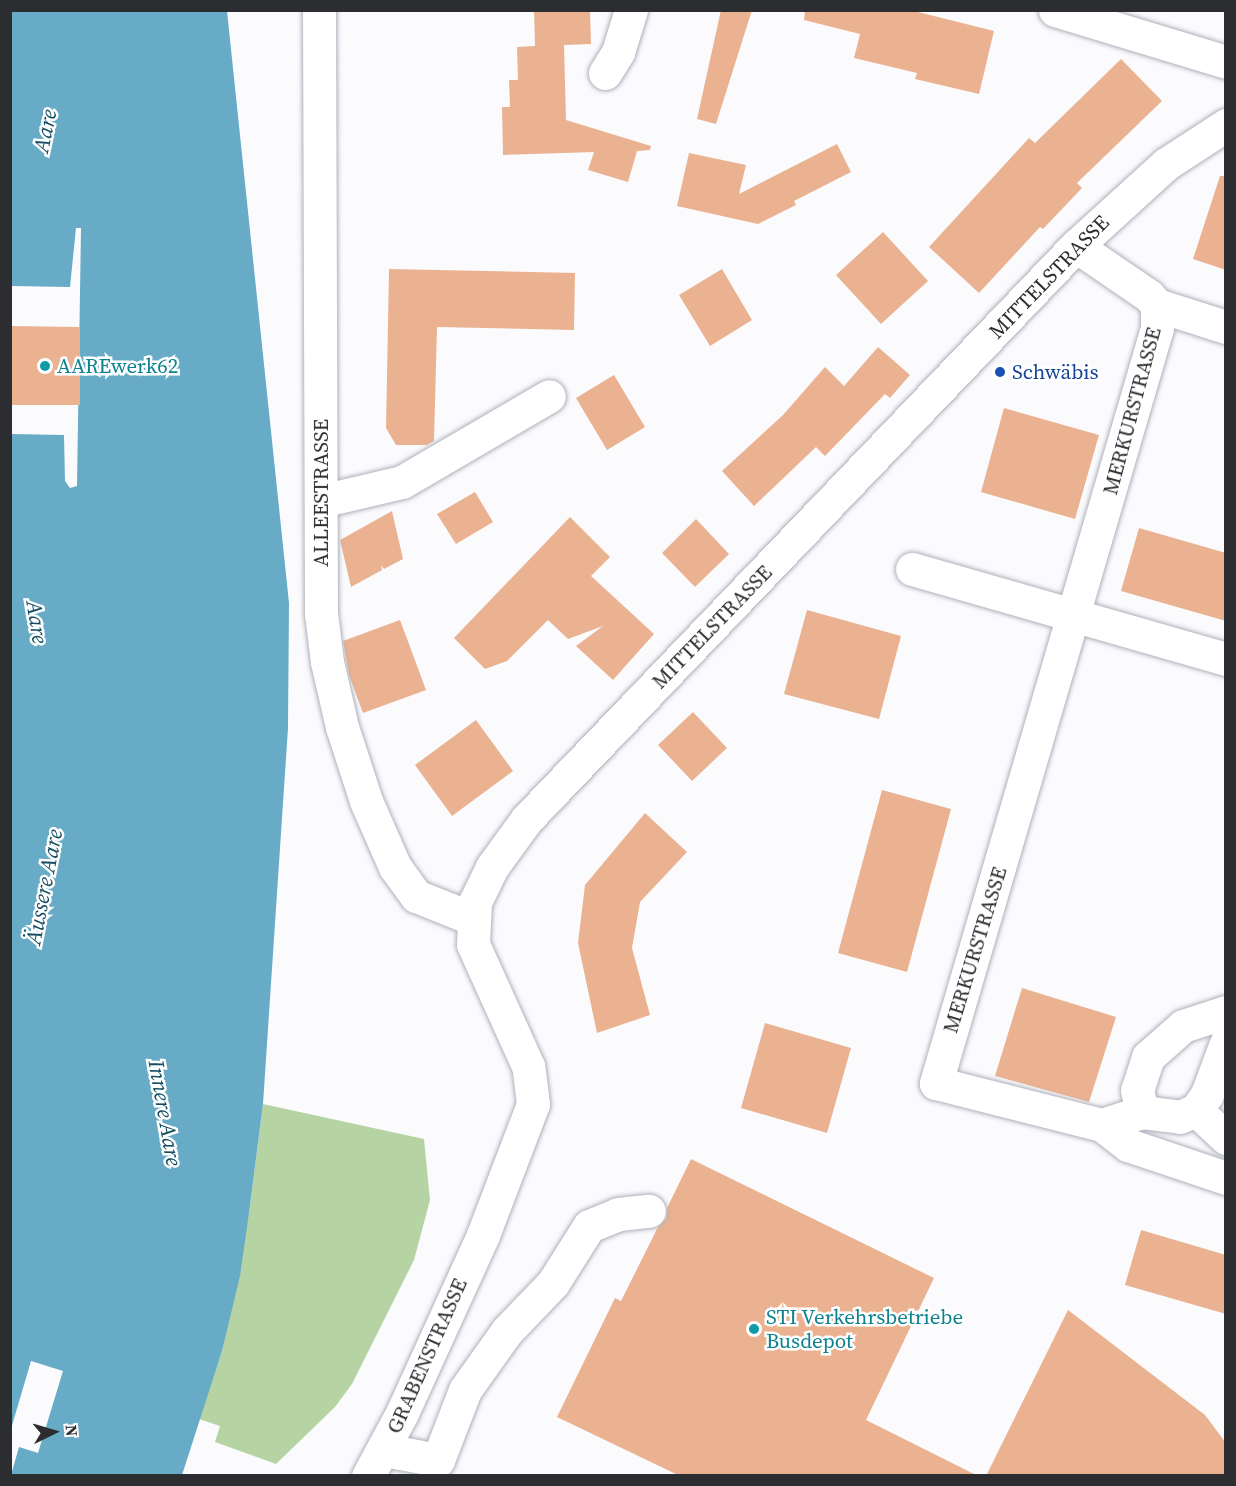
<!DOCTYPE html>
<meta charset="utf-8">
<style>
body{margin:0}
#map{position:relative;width:1236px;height:1486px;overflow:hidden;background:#fbfbfe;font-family:"Source Serif 4",serif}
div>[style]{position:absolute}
.green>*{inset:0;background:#b6d3a3}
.water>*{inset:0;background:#68abc7}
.building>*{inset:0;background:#eab290}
.roads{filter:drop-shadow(0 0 2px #afb0bb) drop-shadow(0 0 2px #afb0bb)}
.minor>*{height:33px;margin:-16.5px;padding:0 16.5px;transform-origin:16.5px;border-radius:16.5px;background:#fff}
.dots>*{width:16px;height:16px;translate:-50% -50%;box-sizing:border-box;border:3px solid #fff;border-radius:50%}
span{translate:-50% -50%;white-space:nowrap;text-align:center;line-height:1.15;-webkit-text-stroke:5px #fff;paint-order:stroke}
.street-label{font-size:21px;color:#2c2d31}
.culture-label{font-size:21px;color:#0d838f}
.left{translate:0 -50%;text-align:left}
.transit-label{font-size:21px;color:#164399}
.water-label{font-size:22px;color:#144d61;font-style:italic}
.frame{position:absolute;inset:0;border:12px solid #2c2d31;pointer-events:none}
.north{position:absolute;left:24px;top:1402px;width:60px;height:60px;-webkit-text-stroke:4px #fff;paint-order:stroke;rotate:85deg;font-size:16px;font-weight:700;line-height:24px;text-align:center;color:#2c2d31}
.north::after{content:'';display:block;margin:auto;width:21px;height:27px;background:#2c2d31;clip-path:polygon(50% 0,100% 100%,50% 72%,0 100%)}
</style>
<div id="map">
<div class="green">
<div style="clip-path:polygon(263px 1104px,424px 1139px,430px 1200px,414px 1260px,352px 1384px,335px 1407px,276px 1464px,215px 1442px,220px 1426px,199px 1419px,222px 1351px,249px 1213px)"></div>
</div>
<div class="water">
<div style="clip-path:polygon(11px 11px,227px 11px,289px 603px,288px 728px,263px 1104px,249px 1213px,240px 1276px,222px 1351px,182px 1475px,11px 1475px,19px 1447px,38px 1453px,63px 1371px,31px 1361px,11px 1429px,11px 434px,64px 435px,65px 481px,70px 488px,77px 486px,81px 228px,76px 228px,70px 287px,11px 286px)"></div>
</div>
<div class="building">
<div style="clip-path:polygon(534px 10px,590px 10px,591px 44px,564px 45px,566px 120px,651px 146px,650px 150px,637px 151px,628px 182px,588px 170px,594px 152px,503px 155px,502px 107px,510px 107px,509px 80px,518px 80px,517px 47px,535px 46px)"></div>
<div style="clip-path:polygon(721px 10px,752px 10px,716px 124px,697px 119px)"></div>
<div style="clip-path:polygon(805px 10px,910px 10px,994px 31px,979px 94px,915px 79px,917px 73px,854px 58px,860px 34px,804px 20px)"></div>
<div style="clip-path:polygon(1121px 59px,1162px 101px,1077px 183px,1082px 188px,1043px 229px,1040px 227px,979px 293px,929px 247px,1029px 138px,1035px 143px)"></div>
<div style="clip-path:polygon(837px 144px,851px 172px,794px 201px,796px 205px,758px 224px,677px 206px,689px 153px,746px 165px,739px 194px)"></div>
<div style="clip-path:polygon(1220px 176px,1226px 176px,1226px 270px,1193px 259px)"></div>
<div style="clip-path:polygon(883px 232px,928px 281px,881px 324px,836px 275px)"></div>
<div style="clip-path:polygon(389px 269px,575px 273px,574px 330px,437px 327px,434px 441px,427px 445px,396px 445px,386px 428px)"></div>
<div style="clip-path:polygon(722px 269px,752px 320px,710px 346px,679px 295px)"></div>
<div style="clip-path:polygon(10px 326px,80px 327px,80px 405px,10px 405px)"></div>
<div style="clip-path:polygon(878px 347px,910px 375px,890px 398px,885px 394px,825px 456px,816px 447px,754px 506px,722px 471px,783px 415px,825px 367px,844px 386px)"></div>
<div style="clip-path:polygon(614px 375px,645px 427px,607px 450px,576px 398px)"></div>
<div style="clip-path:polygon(1004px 408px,1099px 435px,1075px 519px,981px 492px)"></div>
<div style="clip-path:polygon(475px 492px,493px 522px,456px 544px,437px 514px)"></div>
<div style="clip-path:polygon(392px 511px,403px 559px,384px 569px,381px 565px,382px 570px,351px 587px,340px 540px)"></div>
<div style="clip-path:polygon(570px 517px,610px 557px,591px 576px,654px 634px,613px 680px,576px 646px,603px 626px,568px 639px,548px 620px,507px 661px,485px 669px,454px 638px)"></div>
<div style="clip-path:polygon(696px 519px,729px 554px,695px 587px,662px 553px)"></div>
<div style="clip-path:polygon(1139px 528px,1226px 553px,1226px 621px,1121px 591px)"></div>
<div style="clip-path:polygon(807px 610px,901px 636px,879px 719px,784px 694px)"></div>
<div style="clip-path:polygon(400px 620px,426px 690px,363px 713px,349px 675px,343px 641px)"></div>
<div style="clip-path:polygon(693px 712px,727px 748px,692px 781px,658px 745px)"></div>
<div style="clip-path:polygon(476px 720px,513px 771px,452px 816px,415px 765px)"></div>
<div style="clip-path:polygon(882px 790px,951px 809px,907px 972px,838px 953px)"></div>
<div style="clip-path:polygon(645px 813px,687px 852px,640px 902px,632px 948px,650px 1015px,597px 1033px,578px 943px,585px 885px)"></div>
<div style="clip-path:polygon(1022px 988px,1116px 1017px,1089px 1102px,995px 1076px)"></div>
<div style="clip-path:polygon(765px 1023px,851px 1048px,827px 1133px,741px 1108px)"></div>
<div style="clip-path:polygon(691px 1159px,934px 1278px,866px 1420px,978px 1476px,680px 1476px,557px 1417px,615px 1298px,621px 1301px,658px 1227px,666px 1219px,667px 1208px)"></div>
<div style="clip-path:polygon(1141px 1230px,1226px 1255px,1226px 1314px,1125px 1285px)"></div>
<div style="clip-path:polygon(1068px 1310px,1205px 1415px,1226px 1443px,1226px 1476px,986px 1476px)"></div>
</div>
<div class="roads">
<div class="minor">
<div style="left:319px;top:10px;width:603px;rotate:89.81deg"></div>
<div style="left:321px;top:613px;width:49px;rotate:83deg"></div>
<div style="left:327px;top:662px;width:67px;rotate:77deg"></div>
<div style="left:342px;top:727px;width:78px;rotate:72deg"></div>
<div style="left:366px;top:801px;width:72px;rotate:66.3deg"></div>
<div style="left:395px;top:867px;width:36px;rotate:54deg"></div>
<div style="left:416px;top:896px;width:59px;rotate:21.8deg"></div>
<div style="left:1055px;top:10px;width:179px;rotate:16.9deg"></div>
<div style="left:605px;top:73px;width:25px;rotate:-58deg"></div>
<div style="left:618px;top:52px;width:44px;rotate:-72.8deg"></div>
<div style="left:1076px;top:246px;width:88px;rotate:34.4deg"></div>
<div style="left:1149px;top:296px;width:12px;rotate:48deg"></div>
<div style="left:1157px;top:305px;width:23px;rotate:90deg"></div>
<div style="left:1157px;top:328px;width:787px;rotate:106.32deg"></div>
<div style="left:936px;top:1083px;width:171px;rotate:14.2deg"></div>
<div style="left:1102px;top:1125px;width:42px;rotate:-18deg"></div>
<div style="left:1157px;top:305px;width:72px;rotate:17.7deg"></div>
<div style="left:321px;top:501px;width:83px;rotate:-13.2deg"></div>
<div style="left:402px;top:482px;width:170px;rotate:-30.3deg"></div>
<div style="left:912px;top:569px;width:327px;rotate:16deg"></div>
<div style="left:1226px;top:1012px;width:45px;rotate:162deg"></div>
<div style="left:1183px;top:1026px;width:47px;rotate:138.5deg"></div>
<div style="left:1148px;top:1057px;width:35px;rotate:108deg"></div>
<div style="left:1137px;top:1090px;width:23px;rotate:77deg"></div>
<div style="left:1142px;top:1112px;width:38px;rotate:7deg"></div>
<div style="left:1180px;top:1117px;width:17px;rotate:-24deg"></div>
<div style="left:1196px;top:1110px;width:19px;rotate:-55deg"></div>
<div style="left:1207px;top:1094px;width:54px;rotate:-69.6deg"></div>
<div style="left:1196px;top:1110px;width:41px;rotate:43deg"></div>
<div style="left:1102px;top:1125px;width:33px;rotate:38deg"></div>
<div style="left:1128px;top:1145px;width:103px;rotate:18.6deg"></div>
<div style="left:384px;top:1450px;width:55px;rotate:10.5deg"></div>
<div style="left:438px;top:1460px;width:75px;rotate:-68.9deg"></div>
<div style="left:465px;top:1390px;width:72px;rotate:-54.6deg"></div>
<div style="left:507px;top:1331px;width:66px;rotate:-46.2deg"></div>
<div style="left:553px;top:1283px;width:67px;rotate:-57.7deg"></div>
<div style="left:589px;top:1226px;width:31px;rotate:-22deg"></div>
<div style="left:618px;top:1214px;width:31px;rotate:-6deg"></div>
<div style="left:368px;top:1476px;width:72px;rotate:-61.6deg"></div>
<div style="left:402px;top:1413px;width:196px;rotate:-65.5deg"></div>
<div style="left:483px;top:1235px;width:140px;rotate:-69.1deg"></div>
<div style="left:533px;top:1104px;width:38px;rotate:-97deg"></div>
<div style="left:528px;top:1066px;width:134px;rotate:-114.3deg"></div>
<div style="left:473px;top:944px;width:42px;rotate:-87.3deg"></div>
<div style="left:475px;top:902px;width:39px;rotate:-64deg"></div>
<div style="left:492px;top:867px;width:59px;rotate:-53.9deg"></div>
<div style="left:527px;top:819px;width:794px;rotate:-46.23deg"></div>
<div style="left:1076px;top:246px;width:122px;rotate:-42.3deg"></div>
<div style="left:1166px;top:164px;width:72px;rotate:-33deg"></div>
</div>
</div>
<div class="dots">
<div style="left:45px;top:366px;background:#0f9aa8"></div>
<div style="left:1000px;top:372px;background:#1a4fb4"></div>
<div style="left:754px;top:1329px;background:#0f9aa8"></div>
</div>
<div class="street-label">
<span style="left:1049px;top:277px;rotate:-46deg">MITTELSTRASSE</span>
<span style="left:1132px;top:411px;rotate:-75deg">MERKURSTRASSE</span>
<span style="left:321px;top:493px;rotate:-90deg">ALLEESTRASSE</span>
<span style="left:712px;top:627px;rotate:-46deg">MITTELSTRASSE</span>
<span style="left:975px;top:950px;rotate:-73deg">MERKURSTRASSE</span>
<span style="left:427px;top:1356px;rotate:-66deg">GRABENSTRASSE</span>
</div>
<div class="culture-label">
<span class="left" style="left:57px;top:366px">AAREwerk62</span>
<span class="left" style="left:766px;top:1329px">STI Verkehrsbetriebe<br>Busdepot</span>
</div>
<div class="transit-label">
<span class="left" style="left:1012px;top:372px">Schwäbis</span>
</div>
<div class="water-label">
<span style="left:45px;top:131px;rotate:-78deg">Aare</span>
<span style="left:37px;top:622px;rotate:81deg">Aare</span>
<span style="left:44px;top:887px;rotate:-79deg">Äussere Aare</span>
<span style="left:165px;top:1113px;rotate:80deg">Innere Aare</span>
</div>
<div class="frame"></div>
<div class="north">N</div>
</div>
